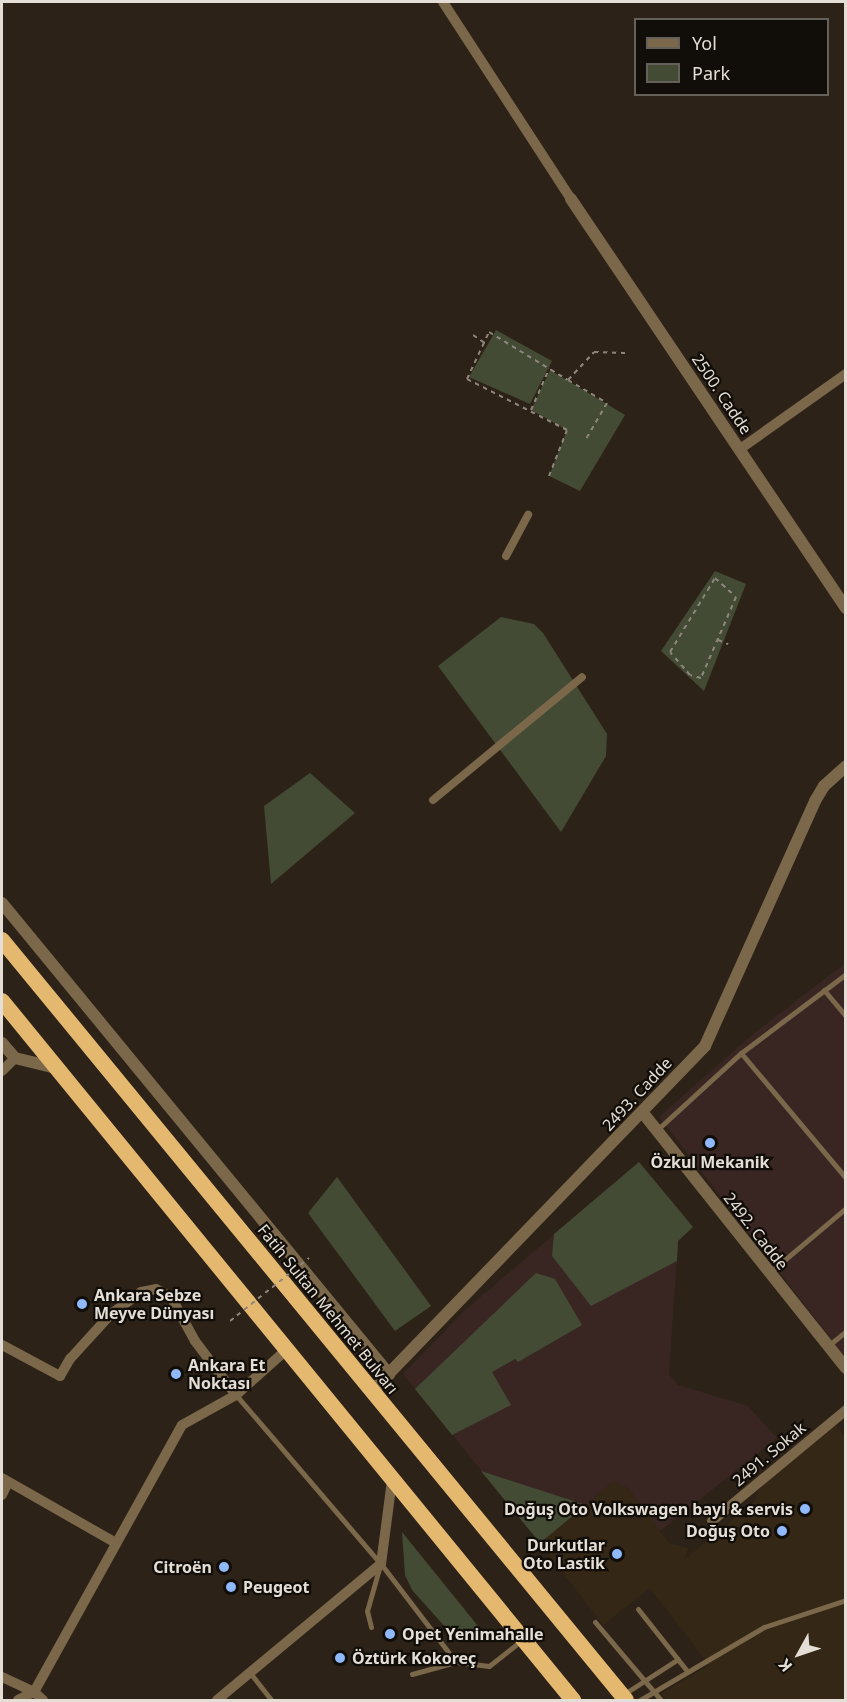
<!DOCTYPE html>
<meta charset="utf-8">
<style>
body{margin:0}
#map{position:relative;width:847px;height:1702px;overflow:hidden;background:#2c2217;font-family:"Noto Sans",sans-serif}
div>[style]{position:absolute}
.built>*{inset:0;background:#352716}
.industrial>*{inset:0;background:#392623}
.green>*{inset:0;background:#434b34}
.path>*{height:2px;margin-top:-1px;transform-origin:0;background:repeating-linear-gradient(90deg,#8e867d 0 4.5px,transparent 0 9px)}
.service>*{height:5px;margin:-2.5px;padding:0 2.5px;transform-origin:2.5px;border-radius:2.5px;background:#7b6749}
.pedestrian>*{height:8px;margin:-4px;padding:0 4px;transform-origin:4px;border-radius:4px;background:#7b6749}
.minor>*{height:10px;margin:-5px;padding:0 5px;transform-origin:5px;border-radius:5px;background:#7b6749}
.tertiary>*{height:12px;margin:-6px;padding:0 6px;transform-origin:6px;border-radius:6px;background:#7b6749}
.trunk>*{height:16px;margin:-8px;padding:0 8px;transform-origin:8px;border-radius:8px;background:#e4b86f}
.path-bridge>*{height:2px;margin-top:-1px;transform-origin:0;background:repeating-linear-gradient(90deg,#8e867d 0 4.5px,transparent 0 9px)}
.dots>*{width:16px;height:16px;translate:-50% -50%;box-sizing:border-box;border:3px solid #110d08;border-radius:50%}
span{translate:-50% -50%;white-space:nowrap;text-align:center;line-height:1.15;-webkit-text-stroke:4.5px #110d08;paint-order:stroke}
.street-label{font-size:16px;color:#e4ded6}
.poi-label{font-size:16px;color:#e4ded6;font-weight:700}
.left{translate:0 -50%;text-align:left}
.right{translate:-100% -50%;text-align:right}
.frame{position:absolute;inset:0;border:3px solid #e4ded6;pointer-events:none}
.legend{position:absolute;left:634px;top:18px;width:195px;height:78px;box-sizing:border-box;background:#110d08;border:2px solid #65615a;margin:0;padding:8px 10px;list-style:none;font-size:18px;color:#e4ded6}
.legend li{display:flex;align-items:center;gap:12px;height:30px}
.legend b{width:30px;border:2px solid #65615a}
.north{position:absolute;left:769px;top:1624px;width:60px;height:60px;-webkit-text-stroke:4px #110d08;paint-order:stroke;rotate:230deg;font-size:16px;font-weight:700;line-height:24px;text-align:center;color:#e4ded6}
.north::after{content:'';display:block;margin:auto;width:21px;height:27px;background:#e4ded6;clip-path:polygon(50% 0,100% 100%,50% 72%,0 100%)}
</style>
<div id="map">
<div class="built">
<div style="clip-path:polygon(835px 1425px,846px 1438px,845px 1700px,667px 1700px,661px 1694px,709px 1665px,650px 1588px,603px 1625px,540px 1543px,614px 1481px,629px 1489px,669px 1543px,688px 1548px,685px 1559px,754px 1502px,760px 1487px)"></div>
</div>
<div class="industrial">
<div style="clip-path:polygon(845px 963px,845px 1357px,659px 1117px,752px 1035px)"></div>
<div style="clip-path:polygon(639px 1162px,693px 1227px,678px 1241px,669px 1374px,678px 1385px,748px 1406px,777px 1438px,660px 1531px,629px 1489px,614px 1481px,540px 1543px,403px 1374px,464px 1311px)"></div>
</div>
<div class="green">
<div style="clip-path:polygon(496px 330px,552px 361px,530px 404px,469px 377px)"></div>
<div style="clip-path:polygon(550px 370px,625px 415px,580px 491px,549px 476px,567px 430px,531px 410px)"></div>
<div style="clip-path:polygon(715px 571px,746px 584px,704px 691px,661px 651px)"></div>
<div style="clip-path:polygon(501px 617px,534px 624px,543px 633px,607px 734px,606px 756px,561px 832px,438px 666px)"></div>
<div style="clip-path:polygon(310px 773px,355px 813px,271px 884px,264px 806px)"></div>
<div style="clip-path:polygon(639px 1162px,693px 1227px,678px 1241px,677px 1261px,591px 1306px,552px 1256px,554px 1234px)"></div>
<div style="clip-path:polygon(337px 1177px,431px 1306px,395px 1331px,308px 1213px)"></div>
<div style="clip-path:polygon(536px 1273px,555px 1279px,582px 1325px,518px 1362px,515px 1359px,492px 1372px,511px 1405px,452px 1435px,415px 1389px)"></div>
<div style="clip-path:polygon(481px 1471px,586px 1505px,540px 1543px)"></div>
<div style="clip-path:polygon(402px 1532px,482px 1631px,457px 1633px,447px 1629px,412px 1590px,405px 1575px)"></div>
</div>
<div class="path">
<div style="left:473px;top:335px;width:14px;rotate:34deg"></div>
<div style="left:568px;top:380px;width:45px;rotate:30.5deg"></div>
<div style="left:607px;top:403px;width:42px;rotate:120.3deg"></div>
<div style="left:531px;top:410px;width:45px;rotate:-66.3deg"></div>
<div style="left:549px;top:476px;width:49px;rotate:-68.6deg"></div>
<div style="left:567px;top:430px;width:112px;rotate:-153deg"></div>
<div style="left:467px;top:379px;width:52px;rotate:-64.9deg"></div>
<div style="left:489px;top:332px;width:92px;rotate:31.3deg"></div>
<div style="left:568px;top:380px;width:38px;rotate:-47deg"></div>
<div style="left:594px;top:352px;width:31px;rotate:2deg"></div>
<div style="left:715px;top:578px;width:28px;rotate:42deg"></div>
<div style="left:736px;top:597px;width:88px;rotate:113.4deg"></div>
<div style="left:701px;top:678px;width:11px;rotate:-165deg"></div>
<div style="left:690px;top:675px;width:30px;rotate:-131deg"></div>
<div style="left:670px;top:652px;width:87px;rotate:-58.7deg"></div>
<div style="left:718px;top:640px;width:11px;rotate:22deg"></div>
</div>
<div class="service">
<div style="left:824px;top:990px;width:34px;rotate:50deg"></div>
<div style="left:741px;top:1053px;width:163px;rotate:50deg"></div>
<div style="left:658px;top:1129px;width:113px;rotate:-42.5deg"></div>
<div style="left:741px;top:1053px;width:131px;rotate:-37deg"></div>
<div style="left:769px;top:1273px;width:101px;rotate:-40.2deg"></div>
<div style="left:829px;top:1345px;width:22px;rotate:-39deg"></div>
<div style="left:236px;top:1395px;width:223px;rotate:49.4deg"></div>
<div style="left:381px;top:1564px;width:123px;rotate:52.6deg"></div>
<div style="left:456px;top:1662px;width:33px;rotate:7deg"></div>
<div style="left:489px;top:1666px;width:42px;rotate:-38.2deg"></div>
<div style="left:638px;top:1609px;width:80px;rotate:51.6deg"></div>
<div style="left:595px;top:1622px;width:102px;rotate:49.8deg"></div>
<div style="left:371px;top:1627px;width:16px;rotate:-104deg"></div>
<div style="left:367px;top:1611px;width:44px;rotate:-74.1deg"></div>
<div style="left:251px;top:1674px;width:33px;rotate:52deg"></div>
<div style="left:412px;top:1674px;width:46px;rotate:-15.3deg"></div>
<div style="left:624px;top:1694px;width:64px;rotate:-32.9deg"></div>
<div style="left:640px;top:1700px;width:144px;rotate:-30.5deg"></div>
<div style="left:764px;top:1627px;width:86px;rotate:-18.2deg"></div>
</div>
<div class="pedestrian">
<div style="left:506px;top:556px;width:47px;rotate:-61.8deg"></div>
<div style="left:433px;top:800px;width:193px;rotate:-39.5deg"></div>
</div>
<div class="minor">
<div style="left:443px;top:2px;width:235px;rotate:57deg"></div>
<div style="left:740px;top:449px;width:130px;rotate:-35.3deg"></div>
<div style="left:2px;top:1071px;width:18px;rotate:-45deg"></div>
<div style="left:2px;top:1345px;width:66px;rotate:28.1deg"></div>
<div style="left:60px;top:1376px;width:20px;rotate:-60deg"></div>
<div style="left:70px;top:1359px;width:61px;rotate:-47.7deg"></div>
<div style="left:111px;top:1314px;width:37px;rotate:-36deg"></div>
<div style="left:141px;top:1292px;width:15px;rotate:-11deg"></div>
<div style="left:156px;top:1289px;width:17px;rotate:28deg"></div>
<div style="left:171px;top:1297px;width:50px;rotate:61.4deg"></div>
<div style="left:195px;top:1341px;width:68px;rotate:52.8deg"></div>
<div style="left:2px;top:1478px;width:131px;rotate:29.7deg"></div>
<div style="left:2px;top:1495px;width:14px;rotate:-65deg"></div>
<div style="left:712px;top:1521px;width:174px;rotate:-39.6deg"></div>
<div style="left:2px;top:1677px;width:35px;rotate:25deg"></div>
<div style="left:34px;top:1692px;width:12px;rotate:42deg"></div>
<div style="left:18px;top:1700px;width:18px;rotate:-27deg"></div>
<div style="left:34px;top:1692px;width:305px;rotate:-61deg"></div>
<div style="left:182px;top:1425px;width:62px;rotate:-29.1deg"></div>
<div style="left:236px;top:1395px;width:66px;rotate:-41.9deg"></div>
<div style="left:217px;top:1700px;width:213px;rotate:-39.7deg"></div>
<div style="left:381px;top:1564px;width:84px;rotate:-82.5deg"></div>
</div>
<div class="tertiary">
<div style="left:571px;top:199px;width:493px;rotate:56.1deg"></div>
<div style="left:2px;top:903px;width:610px;rotate:50.59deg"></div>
<div style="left:2px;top:1043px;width:20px;rotate:49deg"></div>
<div style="left:15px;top:1058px;width:42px;rotate:13.7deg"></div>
<div style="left:643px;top:1113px;width:326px;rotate:51.5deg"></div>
<div style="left:372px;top:1391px;width:479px;rotate:-46deg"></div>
<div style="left:705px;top:1046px;width:269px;rotate:-65.8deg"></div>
<div style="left:815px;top:801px;width:17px;rotate:-59deg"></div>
<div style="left:824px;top:786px;width:30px;rotate:-42deg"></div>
</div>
<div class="trunk">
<div style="left:2px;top:940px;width:983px;rotate:50.61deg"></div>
<div style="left:2px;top:1001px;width:903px;rotate:50.76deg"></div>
</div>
<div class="path-bridge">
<div style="left:230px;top:1321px;width:101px;rotate:-38.6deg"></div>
</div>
<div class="dots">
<div style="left:710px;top:1143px;background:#90b8fd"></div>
<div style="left:82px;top:1304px;background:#90b8fd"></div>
<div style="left:176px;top:1374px;background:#90b8fd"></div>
<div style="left:805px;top:1509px;background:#90b8fd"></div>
<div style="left:782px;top:1531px;background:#90b8fd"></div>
<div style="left:617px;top:1554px;background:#90b8fd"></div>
<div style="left:224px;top:1567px;background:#90b8fd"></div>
<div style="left:231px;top:1587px;background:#90b8fd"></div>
<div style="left:390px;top:1634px;background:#90b8fd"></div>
<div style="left:340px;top:1658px;background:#90b8fd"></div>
</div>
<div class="street-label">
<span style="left:722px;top:394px;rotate:56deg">2500. Cadde</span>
<span style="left:637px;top:1094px;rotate:-47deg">2493. Cadde</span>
<span style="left:756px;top:1231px;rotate:52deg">2492. Cadde</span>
<span style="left:328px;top:1309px;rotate:51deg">Fatih Sultan Mehmet Bulvarı</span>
<span style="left:769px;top:1454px;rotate:-40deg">2491. Sokak</span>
</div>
<div class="poi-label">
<span style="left:710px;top:1162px">Özkul Mekanik</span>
<span class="left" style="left:94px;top:1304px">Ankara Sebze<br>Meyve Dünyası</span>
<span class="left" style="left:188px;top:1374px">Ankara Et<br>Noktası</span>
<span class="right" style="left:793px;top:1509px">Doğuş Oto Volkswagen bayi &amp; servis</span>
<span class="right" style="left:770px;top:1531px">Doğuş Oto</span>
<span class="right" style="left:605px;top:1554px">Durkutlar<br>Oto Lastik</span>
<span class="right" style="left:212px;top:1567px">Citroën</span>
<span class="left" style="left:243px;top:1587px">Peugeot</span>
<span class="left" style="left:402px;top:1634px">Opet Yenimahalle</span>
<span class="left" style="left:352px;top:1658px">Öztürk Kokoreç</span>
</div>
<div class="frame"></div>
<ul class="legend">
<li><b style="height:8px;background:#7b6749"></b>Yol</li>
<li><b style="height:16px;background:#434b34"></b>Park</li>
</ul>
<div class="north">K</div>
</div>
